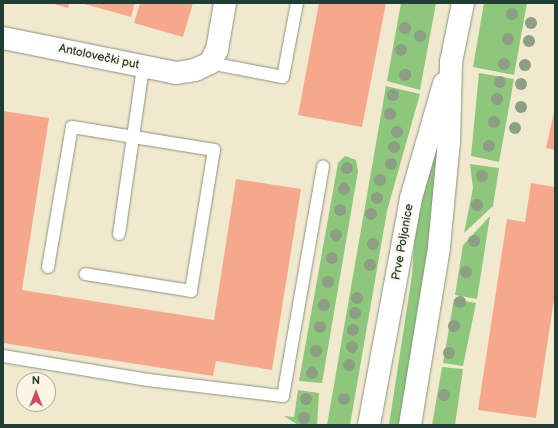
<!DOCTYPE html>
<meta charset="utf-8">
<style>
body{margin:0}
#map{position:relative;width:558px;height:428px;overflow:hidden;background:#f1e9ce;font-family:"Balsamiq Sans",sans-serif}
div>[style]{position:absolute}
.green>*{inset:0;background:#8cc77c}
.building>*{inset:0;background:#f6a88d}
.roads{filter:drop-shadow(0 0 1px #889381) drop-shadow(0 0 1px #889381)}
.service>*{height:12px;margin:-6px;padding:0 6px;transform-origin:6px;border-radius:6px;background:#fff}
.minor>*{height:22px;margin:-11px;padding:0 11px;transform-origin:11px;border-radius:11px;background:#fff}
.trees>*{width:12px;height:12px;margin:-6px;border-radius:50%;background:#8c9e83}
span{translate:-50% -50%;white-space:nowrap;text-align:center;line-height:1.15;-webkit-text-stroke:3px #fcf5e5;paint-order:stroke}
.street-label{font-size:12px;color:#1f3d34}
.frame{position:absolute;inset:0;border:4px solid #1f3d34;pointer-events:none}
.north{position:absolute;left:16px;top:372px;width:40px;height:40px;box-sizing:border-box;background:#fcf5e5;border:1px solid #a4ab9e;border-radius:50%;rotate:0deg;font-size:11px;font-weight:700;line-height:16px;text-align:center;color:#1f3d34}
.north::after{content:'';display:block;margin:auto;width:14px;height:18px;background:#d1495b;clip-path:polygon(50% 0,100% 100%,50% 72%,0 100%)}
</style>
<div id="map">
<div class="green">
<div style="clip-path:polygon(401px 3px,436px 3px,420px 90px,387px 81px)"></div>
<div style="clip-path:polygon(484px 3px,527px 3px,514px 75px,473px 67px)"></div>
<div style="clip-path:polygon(479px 73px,514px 79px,499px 162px,471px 156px)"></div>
<div style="clip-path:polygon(386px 86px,420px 94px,387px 211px,350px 425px,327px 425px)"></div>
<div style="clip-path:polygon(441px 116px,435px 216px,404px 401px,399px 425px,389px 425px,412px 275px,416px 219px)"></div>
<div style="clip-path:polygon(345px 156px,356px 160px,358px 171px,322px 383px,299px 381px,338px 163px)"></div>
<div style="clip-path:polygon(470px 164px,499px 168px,493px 206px,464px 233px,473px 188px)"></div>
<div style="clip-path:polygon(490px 216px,477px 299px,455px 295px,463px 245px)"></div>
<div style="clip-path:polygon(454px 299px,476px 303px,463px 366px,443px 363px)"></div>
<div style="clip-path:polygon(442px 367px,463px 369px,455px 425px,432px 425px)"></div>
<div style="clip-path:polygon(298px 390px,319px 393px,317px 425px,298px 425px,284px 416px,294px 417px)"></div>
</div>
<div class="building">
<div style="clip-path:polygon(51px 3px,69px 3px,68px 8px)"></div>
<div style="clip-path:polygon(81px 3px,135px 3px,131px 17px)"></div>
<div style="clip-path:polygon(140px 3px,193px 3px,183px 37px,134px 23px)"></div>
<div style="clip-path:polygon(319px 3px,386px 3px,362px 127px,298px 115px)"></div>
<div style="clip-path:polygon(555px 108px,555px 150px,546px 148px)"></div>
<div style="clip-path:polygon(3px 111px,49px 118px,22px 290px,214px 320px,236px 179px,301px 189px,272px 370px,216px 361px,213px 376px,3px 343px)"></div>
<div style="clip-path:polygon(531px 183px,555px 187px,555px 293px,536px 418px,478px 410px,507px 219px,525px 222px)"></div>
</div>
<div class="roads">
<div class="service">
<div style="left:210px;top:63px;width:74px;rotate:10.9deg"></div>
<div style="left:283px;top:77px;width:75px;rotate:-79.3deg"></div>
<div style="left:119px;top:234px;width:169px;rotate:-81.8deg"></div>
<div style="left:48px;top:267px;width:142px;rotate:-80.3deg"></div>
<div style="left:72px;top:127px;width:144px;rotate:9.2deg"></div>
<div style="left:214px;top:150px;width:143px;rotate:99.3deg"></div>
<div style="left:191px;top:291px;width:107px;rotate:-170.9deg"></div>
<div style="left:3px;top:356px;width:147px;rotate:9.4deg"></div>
<div style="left:148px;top:380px;width:136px;rotate:6.8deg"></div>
<div style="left:283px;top:396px;width:233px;rotate:-80.1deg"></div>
</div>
<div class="minor">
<div style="left:3px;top:38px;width:177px;rotate:11.4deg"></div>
<div style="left:176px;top:73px;width:19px;rotate:-9deg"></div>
<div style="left:195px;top:70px;width:17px;rotate:-25deg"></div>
<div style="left:210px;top:63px;width:15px;rotate:-62deg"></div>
<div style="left:217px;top:50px;width:48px;rotate:-80.3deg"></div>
<div style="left:369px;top:425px;width:231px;rotate:-79.5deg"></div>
<div style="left:411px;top:198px;width:119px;rotate:-73.9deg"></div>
<div style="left:410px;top:425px;width:180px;rotate:-80.7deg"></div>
<div style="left:439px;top:247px;width:106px;rotate:-84.6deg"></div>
<div style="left:449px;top:141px;width:79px;rotate:-88.5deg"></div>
<div style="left:451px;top:62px;width:60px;rotate:-78.5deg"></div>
</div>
</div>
<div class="trees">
<div style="left:512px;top:14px"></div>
<div style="left:531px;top:23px"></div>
<div style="left:405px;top:28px"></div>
<div style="left:420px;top:36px"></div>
<div style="left:508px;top:39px"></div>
<div style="left:529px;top:41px"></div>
<div style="left:401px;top:50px"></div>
<div style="left:504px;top:64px"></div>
<div style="left:525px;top:65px"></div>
<div style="left:405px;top:75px"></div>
<div style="left:500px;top:82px"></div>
<div style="left:521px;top:84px"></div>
<div style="left:393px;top:95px"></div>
<div style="left:497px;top:99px"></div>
<div style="left:521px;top:107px"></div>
<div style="left:390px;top:114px"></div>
<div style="left:494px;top:122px"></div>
<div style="left:515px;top:128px"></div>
<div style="left:397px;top:132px"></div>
<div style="left:489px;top:146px"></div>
<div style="left:394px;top:147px"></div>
<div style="left:391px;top:164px"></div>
<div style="left:347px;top:168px"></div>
<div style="left:482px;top:176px"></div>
<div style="left:380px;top:180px"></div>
<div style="left:344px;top:189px"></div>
<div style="left:377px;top:198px"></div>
<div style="left:477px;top:205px"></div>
<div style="left:340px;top:210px"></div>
<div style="left:371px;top:214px"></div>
<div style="left:336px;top:235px"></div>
<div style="left:474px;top:241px"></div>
<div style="left:373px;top:244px"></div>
<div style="left:332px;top:258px"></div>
<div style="left:370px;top:265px"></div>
<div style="left:466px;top:272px"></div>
<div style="left:328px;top:282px"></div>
<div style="left:357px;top:298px"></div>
<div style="left:460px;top:302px"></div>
<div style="left:324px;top:305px"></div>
<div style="left:355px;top:313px"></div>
<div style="left:454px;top:326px"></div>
<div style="left:320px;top:327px"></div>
<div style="left:353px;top:330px"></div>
<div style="left:352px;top:347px"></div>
<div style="left:316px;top:351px"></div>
<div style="left:449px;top:353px"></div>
<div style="left:349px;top:365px"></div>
<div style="left:312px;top:373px"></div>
<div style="left:444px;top:395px"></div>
<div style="left:306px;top:399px"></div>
<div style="left:344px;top:399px"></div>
<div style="left:304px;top:418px"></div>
</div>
<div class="street-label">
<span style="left:99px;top:57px;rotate:12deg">Antolovečki put</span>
<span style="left:403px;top:242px;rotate:-80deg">Prve Poljanice</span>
</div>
<div class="frame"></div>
<div class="north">N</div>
</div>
